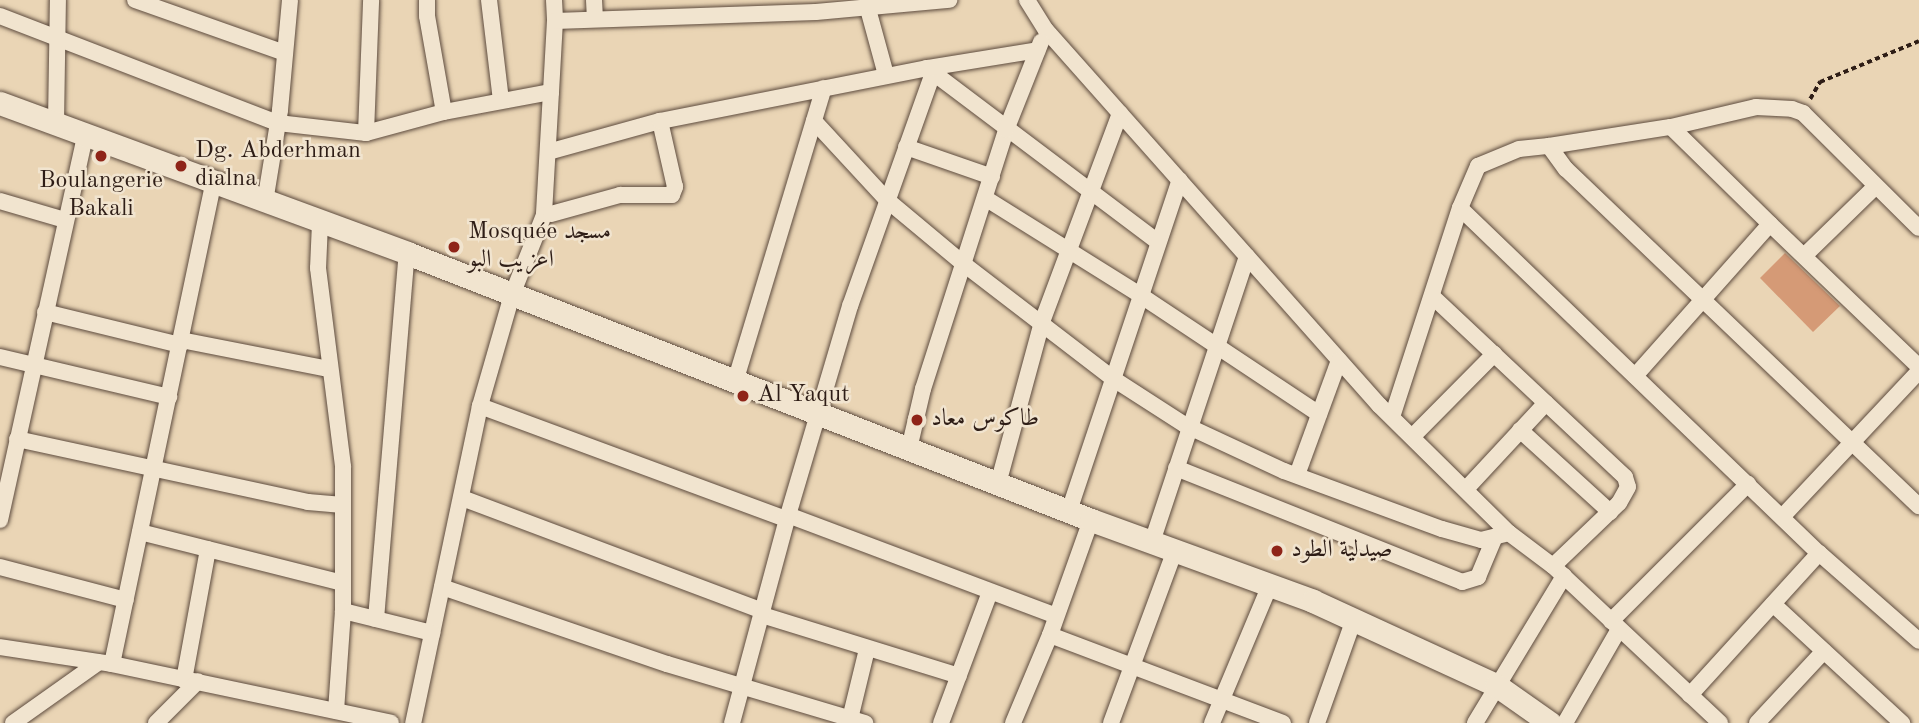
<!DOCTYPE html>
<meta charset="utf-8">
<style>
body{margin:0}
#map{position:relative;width:1919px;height:723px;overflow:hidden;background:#ead5b5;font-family:"Old Standard TT",Amiri,serif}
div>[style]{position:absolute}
.building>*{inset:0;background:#d59a76}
.path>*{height:3.5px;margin-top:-1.75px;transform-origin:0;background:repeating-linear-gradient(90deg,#2e1d16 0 5px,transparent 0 8.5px)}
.roads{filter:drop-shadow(0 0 2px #5d4b3e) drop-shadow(0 0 2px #5d4b3e)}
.minor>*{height:16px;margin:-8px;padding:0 8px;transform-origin:8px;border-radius:8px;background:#f1e4cf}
.secondary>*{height:23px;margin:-11.5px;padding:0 11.5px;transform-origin:11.5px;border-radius:11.5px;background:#f1e4cf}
.dots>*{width:19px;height:19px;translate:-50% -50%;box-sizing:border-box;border:4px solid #f1e4cf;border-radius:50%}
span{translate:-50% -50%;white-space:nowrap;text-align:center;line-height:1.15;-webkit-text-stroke:5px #f1e4cf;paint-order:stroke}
.poi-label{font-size:24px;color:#2e1d16}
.left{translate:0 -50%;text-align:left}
</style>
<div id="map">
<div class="building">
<div style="clip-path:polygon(1785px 253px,1840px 306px,1813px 332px,1760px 278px)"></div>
</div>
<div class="path">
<div style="left:1810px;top:99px;width:20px;rotate:-60deg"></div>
<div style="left:1820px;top:82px;width:107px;rotate:-22.5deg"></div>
</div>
<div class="roads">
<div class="minor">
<div style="left:135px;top:0;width:159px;rotate:19.5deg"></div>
<div style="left:427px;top:0;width:16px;rotate:90deg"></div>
<div style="left:427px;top:16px;width:97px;rotate:80deg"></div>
<div style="left:489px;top:0;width:101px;rotate:83.2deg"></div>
<div style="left:554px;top:0;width:21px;rotate:87deg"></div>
<div style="left:594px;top:0;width:19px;rotate:87deg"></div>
<div style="left:1027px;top:0;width:36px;rotate:58deg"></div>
<div style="left:1046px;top:30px;width:502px;rotate:48.39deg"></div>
<div style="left:1379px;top:405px;width:182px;rotate:44.6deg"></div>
<div style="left:1509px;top:533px;width:55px;rotate:36.9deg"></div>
<div style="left:1553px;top:566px;width:229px;rotate:43.2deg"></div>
<div style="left:868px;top:9px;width:68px;rotate:74.7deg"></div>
<div style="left:0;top:16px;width:298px;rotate:21.1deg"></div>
<div style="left:278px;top:123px;width:89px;rotate:6.5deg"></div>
<div style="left:366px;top:133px;width:81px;rotate:-15.1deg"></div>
<div style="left:444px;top:112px;width:109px;rotate:-10.6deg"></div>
<div style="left:551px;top:92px;width:123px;rotate:93.3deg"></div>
<div style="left:544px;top:215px;width:86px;rotate:111.8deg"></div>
<div style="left:512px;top:295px;width:116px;rotate:106.1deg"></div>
<div style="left:480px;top:406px;width:324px;rotate:101.9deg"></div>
<div style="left:927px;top:68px;width:289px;rotate:37deg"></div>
<div style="left:933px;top:73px;width:247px;rotate:109.6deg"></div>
<div style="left:850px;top:306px;width:218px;rotate:106.5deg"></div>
<div style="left:788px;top:515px;width:286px;rotate:20.6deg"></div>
<div style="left:551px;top:92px;width:71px;rotate:-86.8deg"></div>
<div style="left:555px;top:21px;width:261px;rotate:-2deg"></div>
<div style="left:816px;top:12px;width:134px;rotate:-5.2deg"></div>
<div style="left:814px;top:121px;width:108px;rotate:47.3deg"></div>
<div style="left:887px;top:200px;width:102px;rotate:39.8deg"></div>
<div style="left:965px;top:265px;width:185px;rotate:37.5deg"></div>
<div style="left:1112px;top:378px;width:87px;rotate:32.8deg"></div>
<div style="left:1185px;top:425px;width:109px;rotate:24.9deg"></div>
<div style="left:1284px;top:471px;width:168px;rotate:20.2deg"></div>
<div style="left:1442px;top:529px;width:41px;rotate:15.8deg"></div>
<div style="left:1481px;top:540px;width:29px;rotate:-14deg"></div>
<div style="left:56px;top:123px;width:123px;rotate:-89.1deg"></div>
<div style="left:1671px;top:127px;width:87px;rotate:-13.2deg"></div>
<div style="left:1756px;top:107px;width:36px;rotate:3deg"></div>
<div style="left:1792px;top:109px;width:12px;rotate:20deg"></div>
<div style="left:1803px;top:113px;width:163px;rotate:44.8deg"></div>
<div style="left:366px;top:133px;width:133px;rotate:-87.8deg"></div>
<div style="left:1549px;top:146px;width:123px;rotate:-8.9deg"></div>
<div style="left:1671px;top:127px;width:139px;rotate:44.4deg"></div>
<div style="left:906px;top:147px;width:91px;rotate:19.2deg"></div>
<div style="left:548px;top:152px;width:116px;rotate:-15.5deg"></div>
<div style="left:985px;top:198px;width:183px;rotate:32deg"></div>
<div style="left:1140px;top:295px;width:215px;rotate:33.6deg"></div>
<div style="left:0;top:201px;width:68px;rotate:16.3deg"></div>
<div style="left:265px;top:202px;width:93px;rotate:-80.7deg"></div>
<div style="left:280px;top:110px;width:110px;rotate:-84.8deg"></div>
<div style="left:1460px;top:208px;width:498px;rotate:43.9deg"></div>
<div style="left:1819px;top:553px;width:133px;rotate:41.3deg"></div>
<div style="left:551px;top:214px;width:72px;rotate:-15.4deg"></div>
<div style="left:620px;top:195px;width:52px"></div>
<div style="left:672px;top:195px;width:9px;rotate:-69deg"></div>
<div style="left:675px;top:187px;width:68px;rotate:-102.8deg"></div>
<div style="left:660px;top:121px;width:272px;rotate:-11.2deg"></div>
<div style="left:927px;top:68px;width:112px;rotate:-9.2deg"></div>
<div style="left:320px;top:223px;width:45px;rotate:92.5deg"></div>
<div style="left:318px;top:268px;width:201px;rotate:82.8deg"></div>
<div style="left:343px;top:467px;width:144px;rotate:90deg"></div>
<div style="left:343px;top:611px;width:100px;rotate:94deg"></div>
<div style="left:1804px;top:256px;width:100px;rotate:-44.2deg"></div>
<div style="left:1432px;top:296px;width:156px;rotate:43.2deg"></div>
<div style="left:45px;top:312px;width:139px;rotate:13.7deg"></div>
<div style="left:181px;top:340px;width:151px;rotate:11.1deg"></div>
<div style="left:0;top:357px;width:174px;rotate:13.3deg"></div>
<div style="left:1635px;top:376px;width:203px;rotate:-48.4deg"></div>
<div style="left:1770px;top:224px;width:207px;rotate:43.8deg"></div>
<div style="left:735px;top:382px;width:307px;rotate:-73.2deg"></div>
<div style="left:480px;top:406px;width:326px;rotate:20.3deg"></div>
<div style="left:1392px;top:417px;width:220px;rotate:-72deg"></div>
<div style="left:1460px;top:208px;width:46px;rotate:-66.8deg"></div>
<div style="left:1478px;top:166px;width:44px;rotate:-22.5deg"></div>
<div style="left:1519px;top:149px;width:30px;rotate:-6deg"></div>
<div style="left:1549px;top:146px;width:29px;rotate:54deg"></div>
<div style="left:1566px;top:169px;width:488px;rotate:43.7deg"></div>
<div style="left:1520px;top:430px;width:122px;rotate:42.3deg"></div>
<div style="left:1412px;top:437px;width:117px;rotate:-45.3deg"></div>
<div style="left:17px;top:439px;width:298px;rotate:12.2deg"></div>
<div style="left:308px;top:502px;width:35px;rotate:5deg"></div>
<div style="left:909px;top:449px;width:62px;rotate:-76.9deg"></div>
<div style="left:923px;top:389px;width:272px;rotate:-72.2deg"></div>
<div style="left:1006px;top:130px;width:95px;rotate:-68.3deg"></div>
<div style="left:1176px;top:468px;width:308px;rotate:21.7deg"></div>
<div style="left:1462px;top:582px;width:17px;rotate:-17deg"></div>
<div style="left:1478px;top:577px;width:41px;rotate:-67.2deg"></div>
<div style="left:1297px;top:475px;width:122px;rotate:-69.9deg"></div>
<div style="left:998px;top:484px;width:168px;rotate:-74.8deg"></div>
<div style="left:1042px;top:322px;width:223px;rotate:-69.5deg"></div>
<div style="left:1466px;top:489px;width:117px;rotate:-47.1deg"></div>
<div style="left:1546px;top:403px;width:108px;rotate:43.1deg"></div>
<div style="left:1625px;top:477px;width:10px;rotate:73deg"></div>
<div style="left:1628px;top:487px;width:18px;rotate:119deg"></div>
<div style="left:1619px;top:503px;width:91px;rotate:136.3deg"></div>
<div style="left:462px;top:498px;width:322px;rotate:20.6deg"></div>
<div style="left:1069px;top:511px;width:349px;rotate:-71.5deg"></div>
<div style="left:1782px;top:517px;width:200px;rotate:-46.8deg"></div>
<div style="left:0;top:520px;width:396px;rotate:-77.5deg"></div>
<div style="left:140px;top:532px;width:209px;rotate:14.1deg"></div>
<div style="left:1152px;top:542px;width:301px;rotate:-71.6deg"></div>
<div style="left:0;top:567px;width:130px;rotate:14.7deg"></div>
<div style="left:442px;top:587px;width:238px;rotate:18.9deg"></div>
<div style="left:667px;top:664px;width:207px;rotate:16.6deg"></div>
<div style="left:1773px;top:604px;width:176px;rotate:42.7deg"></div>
<div style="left:343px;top:611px;width:92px;rotate:13.9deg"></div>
<div style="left:762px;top:615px;width:206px;rotate:17.2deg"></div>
<div style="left:376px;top:619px;width:367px;rotate:-85.2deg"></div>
<div style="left:1611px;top:621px;width:194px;rotate:-45deg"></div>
<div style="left:1050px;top:635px;width:249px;rotate:20.7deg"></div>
<div style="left:0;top:647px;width:113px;rotate:8.6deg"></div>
<div style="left:112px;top:664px;width:285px;rotate:11.9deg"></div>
<div style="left:112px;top:664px;width:491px;rotate:-78.1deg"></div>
<div style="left:184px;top:680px;width:133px;rotate:-79.6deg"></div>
<div style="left:1690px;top:695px;width:192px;rotate:-47.7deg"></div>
<div style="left:13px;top:723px;width:105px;rotate:-35.3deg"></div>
<div style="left:156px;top:723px;width:59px;rotate:-45deg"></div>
<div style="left:732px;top:723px;width:215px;rotate:-74.9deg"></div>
<div style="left:849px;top:723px;width:76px;rotate:-76.3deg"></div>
<div style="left:941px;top:723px;width:140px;rotate:-69.5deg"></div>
<div style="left:1013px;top:723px;width:95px;rotate:-67.2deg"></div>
<div style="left:1050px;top:635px;width:122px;rotate:-70.4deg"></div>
<div style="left:1111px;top:723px;width:184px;rotate:-69.7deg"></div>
<div style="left:1212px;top:723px;width:150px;rotate:-67.2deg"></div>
<div style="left:1317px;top:723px;width:110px;rotate:-70.4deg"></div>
<div style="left:1475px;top:723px;width:172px;rotate:-58.8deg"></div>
<div style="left:1565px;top:723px;width:108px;rotate:-60.1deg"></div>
<div style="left:1757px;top:723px;width:98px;rotate:-47.1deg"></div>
</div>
<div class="secondary">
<div style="left:0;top:103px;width:434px;rotate:20.2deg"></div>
<div style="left:407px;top:253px;width:734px;rotate:21.32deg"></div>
<div style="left:1091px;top:520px;width:236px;rotate:20deg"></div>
<div style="left:1313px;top:601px;width:201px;rotate:24.7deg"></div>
<div style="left:1496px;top:685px;width:66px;rotate:35.1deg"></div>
</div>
</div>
<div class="dots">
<div style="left:101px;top:156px;background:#8f2418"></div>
<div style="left:181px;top:166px;background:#8f2418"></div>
<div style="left:454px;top:247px;background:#8f2418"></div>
<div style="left:743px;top:396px;background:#8f2418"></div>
<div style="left:917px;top:420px;background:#8f2418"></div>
<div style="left:1277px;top:551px;background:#8f2418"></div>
</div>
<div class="poi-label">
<span class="left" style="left:195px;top:166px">Dg. Abderhman<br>dialna</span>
<span style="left:101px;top:196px">Boulangerie<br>Bakali</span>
<span class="left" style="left:468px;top:247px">Mosquée مسجد<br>اعزيب البو</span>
<span class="left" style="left:757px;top:396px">Al Yaqut</span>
<span class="left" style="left:931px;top:420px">طاكوس معاد</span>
<span class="left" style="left:1291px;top:551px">صيدلية الطود</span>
</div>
</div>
